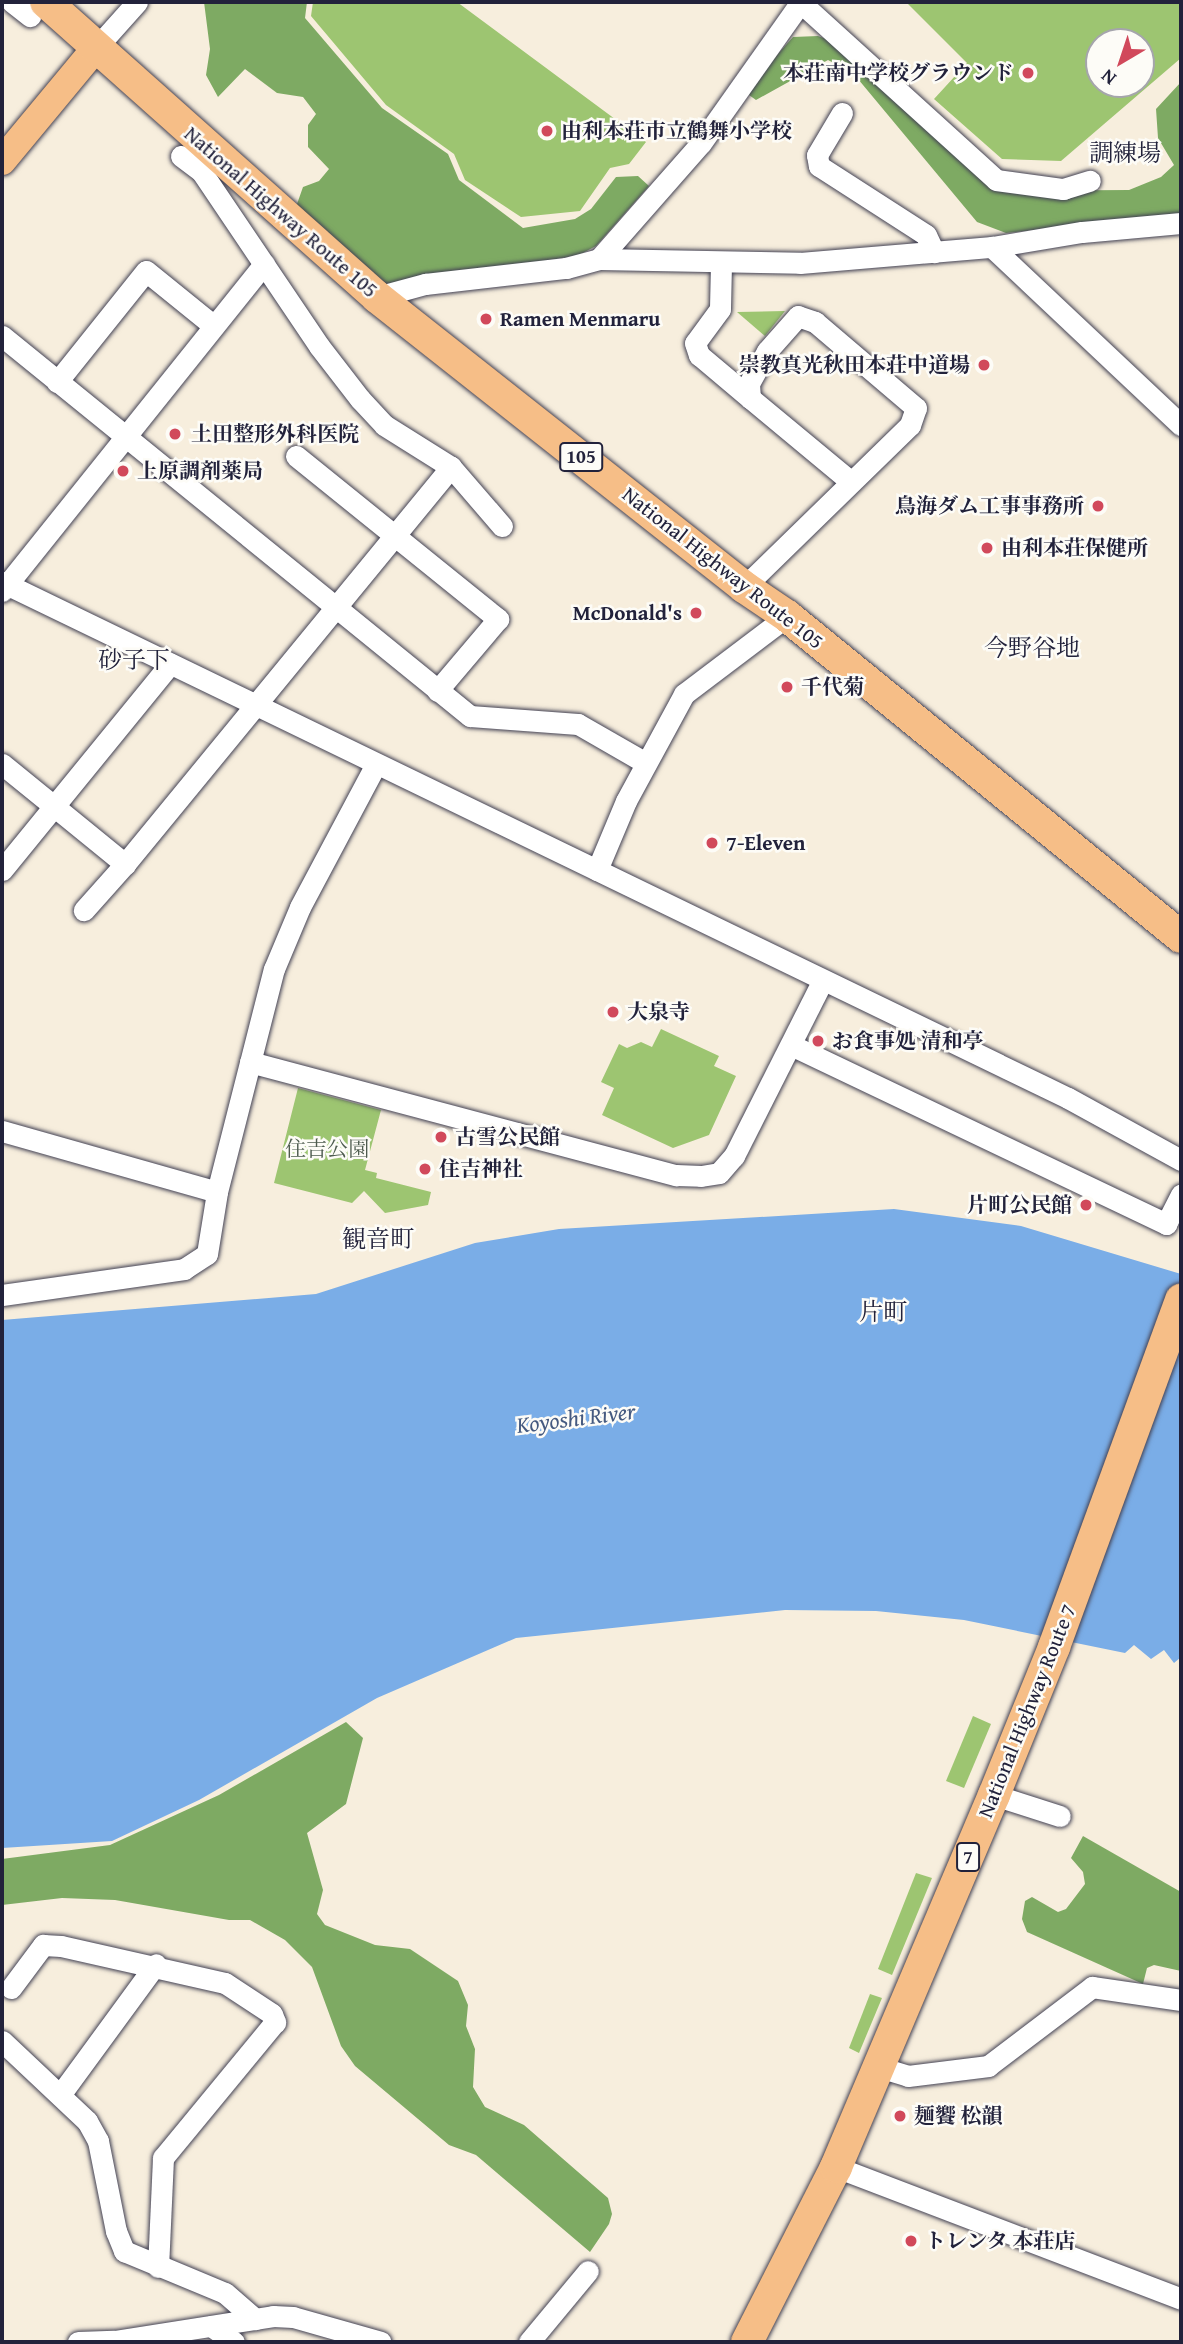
<!DOCTYPE html>
<meta charset="utf-8">
<style>
body{margin:0}
#map{position:relative;width:1183px;height:2344px;overflow:hidden;background:#f7eedd;font-family:"Gentium Book Plus","Noto Serif JP",serif}
div>[style]{position:absolute}
.green>*{inset:0;background:#9dc571}
.forest>*{inset:0;background:#7eaa63}
.water>*{inset:0;background:#7aade7}
.roads{filter:drop-shadow(0 0 2px #424153) drop-shadow(0 0 2px #424153)}
.minor>*{height:21px;margin:-10.5px;padding:0 10.5px;transform-origin:10.5px;border-radius:10.5px;background:#fff}
.major>*{height:28px;margin:-14px;padding:0 14px;transform-origin:14px;border-radius:14px;background:#f6be87}
.highway>*{height:32px;margin:-16px;padding:0 16px;transform-origin:16px;border-radius:16px;background:#f6be87}
.dots>*{width:19px;height:19px;translate:-50% -50%;box-sizing:border-box;border:4px solid #fdfcf7;border-radius:50%}
span{translate:-50% -50%;white-space:nowrap;text-align:center;line-height:1.15;-webkit-text-stroke:5px #fdfcf7;paint-order:stroke}
.shield-label span{padding:2px 5px;background:#fdfcf7;border:2px solid;border-radius:5px;-webkit-text-stroke-width:0}
.shield-label{font-size:19px;color:#22223b;font-weight:700}
.poi-label{font-size:21px;color:#22223b;font-weight:700}
.right{translate:-100% -50%;text-align:right}
.left{translate:0 -50%;text-align:left}
.street-label{font-size:21px;color:#22223b}
.park-label{font-size:21px;color:#4d5b4e}
.water-label{font-size:23px;color:#455a80;font-style:italic}
.quarter-label{font-size:24px;color:#22223b}
.frame{position:absolute;inset:0;border:4px solid #22223b;pointer-events:none}
.north{position:absolute;left:1085px;top:28px;width:70px;height:70px;box-sizing:border-box;background:#fdfcf7;border:2px solid #a5a5ac;border-radius:50%;rotate:219deg;font-size:19px;font-weight:700;line-height:28px;text-align:center;color:#22223b}
.north::after{content:'';display:block;margin:auto;width:24px;height:32px;background:#d1495b;clip-path:polygon(50% 0,100% 100%,50% 72%,0 100%)}
</style>
<div id="map">
<div class="green">
<div style="clip-path:polygon(313px 2px,457px 2px,646px 142px,629px 164px,610px 168px,580px 211px,521px 217px,465px 180px,454px 154px,386px 105px,311px 16px)"></div>
<div style="clip-path:polygon(evenodd,906px 2px,1181px 2px,1181px 58px,1061px 161px,1002px 159px,934px 99px,967px 63px,906px 2px,1141px 42px,1141px 84px,1099px 84px,1099px 42px,1141px 42px)"></div>
<div style="clip-path:polygon(785px 311px,765px 336px,737px 312px)"></div>
<div style="clip-path:polygon(661px 1029px,719px 1056px,714px 1066px,736px 1076px,709px 1135px,673px 1148px,602px 1115px,614px 1088px,601px 1082px,619px 1044px,627px 1048px,641px 1042px,652px 1047px)"></div>
<div style="clip-path:polygon(298px 1088px,381px 1110px,365px 1170px,377px 1173px,376px 1178px,431px 1192px,428px 1205px,385px 1213px,364px 1191px,352px 1203px,274px 1183px)"></div>
<div style="clip-path:polygon(973px 1716px,991px 1724px,964px 1788px,946px 1781px)"></div>
<div style="clip-path:polygon(916px 1873px,932px 1878px,892px 1975px,878px 1969px)"></div>
<div style="clip-path:polygon(870px 1994px,882px 1998px,859px 2053px,849px 2048px)"></div>
</div>
<div class="forest">
<div style="clip-path:polygon(204px 2px,307px 2px,305px 18px,382px 108px,448px 154px,459px 180px,523px 228px,575px 219px,591px 209px,616px 177px,638px 176px,649px 186px,596px 246px,579px 255px,390px 288px,301px 218px,297px 204px,303px 187px,319px 181px,329px 169px,308px 147px,308px 125px,316px 114px,303px 97px,277px 93px,245px 69px,218px 97px,206px 75px,210px 49px)"></div>
<div style="clip-path:polygon(818px 36px,837px 43px,993px 191px,1129px 190px,1161px 177px,1174px 165px,1158px 138px,1156px 109px,1181px 82px,1181px 214px,1006px 233px,977px 222px,853px 73px,828px 60px,756px 100px,749px 95px,754px 81px,793px 37px)"></div>
<div style="clip-path:polygon(346px 1722px,363px 1738px,346px 1804px,307px 1833px,323px 1890px,317px 1914px,325px 1925px,375px 1945px,410px 1949px,458px 1981px,468px 2005px,466px 2026px,475px 2049px,473px 2087px,485px 2107px,524px 2125px,608px 2198px,612px 2214px,609px 2224px,590px 2252px,476px 2155px,449px 2145px,355px 2066px,341px 2046px,312px 1967px,285px 1940px,250px 1920px,229px 1920px,115px 1900px,62px 1898px,2px 1905px,2px 1859px,110px 1845px,219px 1795px)"></div>
<div style="clip-path:polygon(1083px 1836px,1181px 1892px,1181px 1971px,1154px 1965px,1147px 1968px,1143px 1984px,1027px 1932px,1022px 1919px,1025px 1901px,1032px 1897px,1058px 1912px,1066px 1909px,1085px 1884px,1083px 1872px,1071px 1858px)"></div>
</div>
<div class="water">
<div style="clip-path:polygon(894px 1209px,1021px 1226px,1181px 1274px,1181px 1657px,1174px 1663px,1164px 1650px,1151px 1659px,1134px 1645px,1125px 1653px,964px 1620px,876px 1611px,785px 1610px,516px 1638px,377px 1698px,199px 1800px,112px 1841px,2px 1848px,2px 1320px,316px 1294px,475px 1243px,559px 1229px)"></div>
</div>
<div class="roads">
<div class="minor">
<div style="left:12px;top:2px;width:23px;rotate:38deg"></div>
<div style="left:800px;top:2px;width:265px;rotate:42.2deg"></div>
<div style="left:996px;top:180px;width:68px;rotate:7.7deg"></div>
<div style="left:1063px;top:189px;width:28px;rotate:-17deg"></div>
<div style="left:95px;top:49px;width:63px;rotate:-48.2deg"></div>
<div style="left:842px;top:113px;width:49px;rotate:120.8deg"></div>
<div style="left:817px;top:155px;width:11px;rotate:80deg"></div>
<div style="left:819px;top:166px;width:127px;rotate:32.8deg"></div>
<div style="left:926px;top:235px;width:19px;rotate:65deg"></div>
<div style="left:181px;top:156px;width:25px;rotate:37deg"></div>
<div style="left:201px;top:171px;width:211px;rotate:56deg"></div>
<div style="left:319px;top:346px;width:67px;rotate:52.3deg"></div>
<div style="left:360px;top:399px;width:35px;rotate:47deg"></div>
<div style="left:384px;top:425px;width:79px;rotate:32.1deg"></div>
<div style="left:451px;top:467px;width:78px;rotate:49.2deg"></div>
<div style="left:992px;top:247px;width:260px;rotate:43.3deg"></div>
<div style="left:599px;top:259px;width:154px;rotate:-48.7deg"></div>
<div style="left:701px;top:143px;width:173px;rotate:-54.7deg"></div>
<div style="left:721px;top:264px;width:45px;rotate:91.3deg"></div>
<div style="left:720px;top:309px;width:42px;rotate:126.3deg"></div>
<div style="left:695px;top:343px;width:13px;rotate:72deg"></div>
<div style="left:699px;top:355px;width:67px;rotate:40.1deg"></div>
<div style="left:377px;top:297px;width:50px;rotate:-15.2deg"></div>
<div style="left:425px;top:284px;width:142px;rotate:-6.5deg"></div>
<div style="left:566px;top:268px;width:34px;rotate:-15deg"></div>
<div style="left:599px;top:259px;width:201px;rotate:1.1deg"></div>
<div style="left:800px;top:263px;width:193px;rotate:-4.8deg"></div>
<div style="left:992px;top:247px;width:91px;rotate:-9.5deg"></div>
<div style="left:1082px;top:232px;width:99px;rotate:-5.2deg"></div>
<div style="left:2px;top:336px;width:603px;rotate:39.08deg"></div>
<div style="left:470px;top:716px;width:108px;rotate:4.2deg"></div>
<div style="left:578px;top:724px;width:78px;rotate:29.8deg"></div>
<div style="left:57px;top:382px;width:142px;rotate:-51.3deg"></div>
<div style="left:146px;top:271px;width:87px;rotate:39deg"></div>
<div style="left:296px;top:456px;width:260px;rotate:38.9deg"></div>
<div style="left:498px;top:619px;width:94px;rotate:130.3deg"></div>
<div style="left:2px;top:582px;width:1184px;rotate:25.83deg"></div>
<div style="left:1068px;top:1098px;width:129px;rotate:28.8deg"></div>
<div style="left:744px;top:587px;width:232px;rotate:-44.3deg"></div>
<div style="left:910px;top:425px;width:18px;rotate:-71deg"></div>
<div style="left:916px;top:408px;width:133px;rotate:-139.6deg"></div>
<div style="left:815px;top:322px;width:18px;rotate:-161deg"></div>
<div style="left:798px;top:316px;width:47px;rotate:131.5deg"></div>
<div style="left:767px;top:351px;width:38px;rotate:119deg"></div>
<div style="left:749px;top:384px;width:14px;rotate:86deg"></div>
<div style="left:750px;top:398px;width:131px;rotate:39.7deg"></div>
<div style="left:2px;top:591px;width:419px;rotate:-51.3deg"></div>
<div style="left:2px;top:764px;width:159px;rotate:39.1deg"></div>
<div style="left:125px;top:864px;width:62px;rotate:131.7deg"></div>
<div style="left:125px;top:864px;width:514px;rotate:-50.61deg"></div>
<div style="left:2px;top:870px;width:266px;rotate:-50.8deg"></div>
<div style="left:597px;top:870px;width:75px;rotate:-67.2deg"></div>
<div style="left:626px;top:801px;width:122px;rotate:-61.5deg"></div>
<div style="left:684px;top:694px;width:129px;rotate:-37.1deg"></div>
<div style="left:791px;top:1045px;width:416px;rotate:25.5deg"></div>
<div style="left:1166px;top:1224px;width:33px;rotate:-63deg"></div>
<div style="left:250px;top:1062px;width:441px;rotate:14.9deg"></div>
<div style="left:676px;top:1175px;width:25px;rotate:2deg"></div>
<div style="left:701px;top:1176px;width:18px;rotate:-9deg"></div>
<div style="left:719px;top:1173px;width:23px;rotate:-49deg"></div>
<div style="left:734px;top:1156px;width:197px;rotate:-63.2deg"></div>
<div style="left:2px;top:1131px;width:223px;rotate:15.8deg"></div>
<div style="left:2px;top:1295px;width:184px;rotate:-8.1deg"></div>
<div style="left:184px;top:1269px;width:27px;rotate:-33deg"></div>
<div style="left:207px;top:1254px;width:63px;rotate:-80.8deg"></div>
<div style="left:217px;top:1192px;width:230px;rotate:-75.7deg"></div>
<div style="left:274px;top:969px;width:67px;rotate:-67.2deg"></div>
<div style="left:300px;top:907px;width:162px;rotate:-62deg"></div>
<div style="left:994px;top:1795px;width:69px;rotate:17.7deg"></div>
<div style="left:11px;top:1988px;width:54px;rotate:-53.3deg"></div>
<div style="left:43px;top:1945px;width:18px;rotate:3deg"></div>
<div style="left:61px;top:1946px;width:168px;rotate:12.7deg"></div>
<div style="left:225px;top:1983px;width:56px;rotate:33.4deg"></div>
<div style="left:272px;top:2014px;width:9px;rotate:69deg"></div>
<div style="left:275px;top:2022px;width:176px;rotate:129.5deg"></div>
<div style="left:163px;top:2158px;width:109px;rotate:92.6deg"></div>
<div style="left:2px;top:2041px;width:117px;rotate:43.3deg"></div>
<div style="left:87px;top:2121px;width:23px;rotate:61deg"></div>
<div style="left:98px;top:2141px;width:92px;rotate:78.7deg"></div>
<div style="left:116px;top:2231px;width:22px;rotate:68deg"></div>
<div style="left:124px;top:2251px;width:109px;rotate:22.6deg"></div>
<div style="left:225px;top:2293px;width:40px;rotate:41deg"></div>
<div style="left:879px;top:2067px;width:30px;rotate:17deg"></div>
<div style="left:908px;top:2076px;width:81px;rotate:-7.1deg"></div>
<div style="left:988px;top:2066px;width:131px;rotate:-37.2deg"></div>
<div style="left:1092px;top:1987px;width:90px;rotate:8.3deg"></div>
<div style="left:60px;top:2095px;width:162px;rotate:-53.8deg"></div>
<div style="left:836px;top:2167px;width:369px;rotate:20.9deg"></div>
<div style="left:211px;top:2326px;width:28px;rotate:35deg"></div>
<div style="left:78px;top:2342px;width:36px;rotate:-2deg"></div>
<div style="left:114px;top:2341px;width:161px;rotate:-8.9deg"></div>
<div style="left:273px;top:2316px;width:20px;rotate:3deg"></div>
<div style="left:293px;top:2317px;width:91px;rotate:15.9deg"></div>
<div style="left:529px;top:2342px;width:92px;rotate:-50.3deg"></div>
</div>
<div class="major">
<div style="left:2px;top:161px;width:146px;rotate:-50.3deg"></div>
</div>
<div class="highway">
<div style="left:46px;top:2px;width:443px;rotate:41.7deg"></div>
<div style="left:377px;top:297px;width:468px;rotate:38.3deg"></div>
<div style="left:744px;top:587px;width:52px;rotate:34deg"></div>
<div style="left:787px;top:616px;width:508px;rotate:39.17deg"></div>
<div style="left:747px;top:2342px;width:196px;rotate:-63deg"></div>
<div style="left:836px;top:2167px;width:404px;rotate:-67deg"></div>
<div style="left:994px;top:1795px;width:160px;rotate:-67.9deg"></div>
<div style="left:1054px;top:1647px;width:370px;rotate:-69.9deg"></div>
</div>
</div>
<div class="dots">
<div style="left:1028px;top:73px;background:#d1495b"></div>
<div style="left:547px;top:131px;background:#d1495b"></div>
<div style="left:486px;top:319px;background:#d1495b"></div>
<div style="left:984px;top:365px;background:#d1495b"></div>
<div style="left:175px;top:434px;background:#d1495b"></div>
<div style="left:123px;top:471px;background:#d1495b"></div>
<div style="left:1098px;top:506px;background:#d1495b"></div>
<div style="left:987px;top:548px;background:#d1495b"></div>
<div style="left:696px;top:613px;background:#d1495b"></div>
<div style="left:787px;top:687px;background:#d1495b"></div>
<div style="left:712px;top:843px;background:#d1495b"></div>
<div style="left:613px;top:1012px;background:#d1495b"></div>
<div style="left:818px;top:1041px;background:#d1495b"></div>
<div style="left:441px;top:1137px;background:#d1495b"></div>
<div style="left:425px;top:1169px;background:#d1495b"></div>
<div style="left:1086px;top:1205px;background:#d1495b"></div>
<div style="left:900px;top:2116px;background:#d1495b"></div>
<div style="left:911px;top:2241px;background:#d1495b"></div>
</div>
<div class="shield-label">
<span style="left:581px;top:457px">105</span>
<span style="left:968px;top:1857px">7</span>
</div>
<div class="poi-label">
<span class="right" style="left:1014px;top:73px">本荘南中学校グラウンド</span>
<span class="left" style="left:561px;top:131px">由利本荘市立鶴舞小学校</span>
<span class="left" style="left:500px;top:319px">Ramen Menmaru</span>
<span class="right" style="left:970px;top:365px">崇教真光秋田本荘中道場</span>
<span class="left" style="left:191px;top:434px">土田整形外科医院</span>
<span class="left" style="left:137px;top:471px">上原調剤薬局</span>
<span class="right" style="left:1084px;top:506px">鳥海ダム工事事務所</span>
<span class="left" style="left:1001px;top:548px">由利本荘保健所</span>
<span class="right" style="left:682px;top:613px">McDonald's</span>
<span class="left" style="left:801px;top:687px">千代菊</span>
<span class="left" style="left:726px;top:843px">7-Eleven</span>
<span class="left" style="left:627px;top:1012px">大泉寺</span>
<span class="left" style="left:832px;top:1041px">お食事処 清和亭</span>
<span class="left" style="left:455px;top:1137px">古雪公民館</span>
<span class="left" style="left:439px;top:1169px">住吉神社</span>
<span class="right" style="left:1072px;top:1205px">片町公民館</span>
<span class="left" style="left:914px;top:2116px">麺饗 松韻</span>
<span class="left" style="left:925px;top:2241px">トレンタ 本荘店</span>
</div>
<div class="street-label">
<span style="left:281px;top:212px;rotate:41deg">National Highway Route 105</span>
<span style="left:723px;top:568px;rotate:38deg">National Highway Route 105</span>
<span style="left:1027px;top:1711px;rotate:-68deg">National Highway Route 7</span>
</div>
<div class="park-label">
<span style="left:327px;top:1149px">住吉公園</span>
</div>
<div class="water-label">
<span style="left:576px;top:1418px;rotate:-7deg">Koyoshi River</span>
</div>
<div class="quarter-label">
<span style="left:1125px;top:153px">調練場</span>
<span style="left:1032px;top:648px">今野谷地</span>
<span style="left:134px;top:660px">砂子下</span>
<span style="left:378px;top:1239px">観音町</span>
<span style="left:883px;top:1312px">片町</span>
</div>
<div class="frame"></div>
<div class="north">N</div>
</div>
